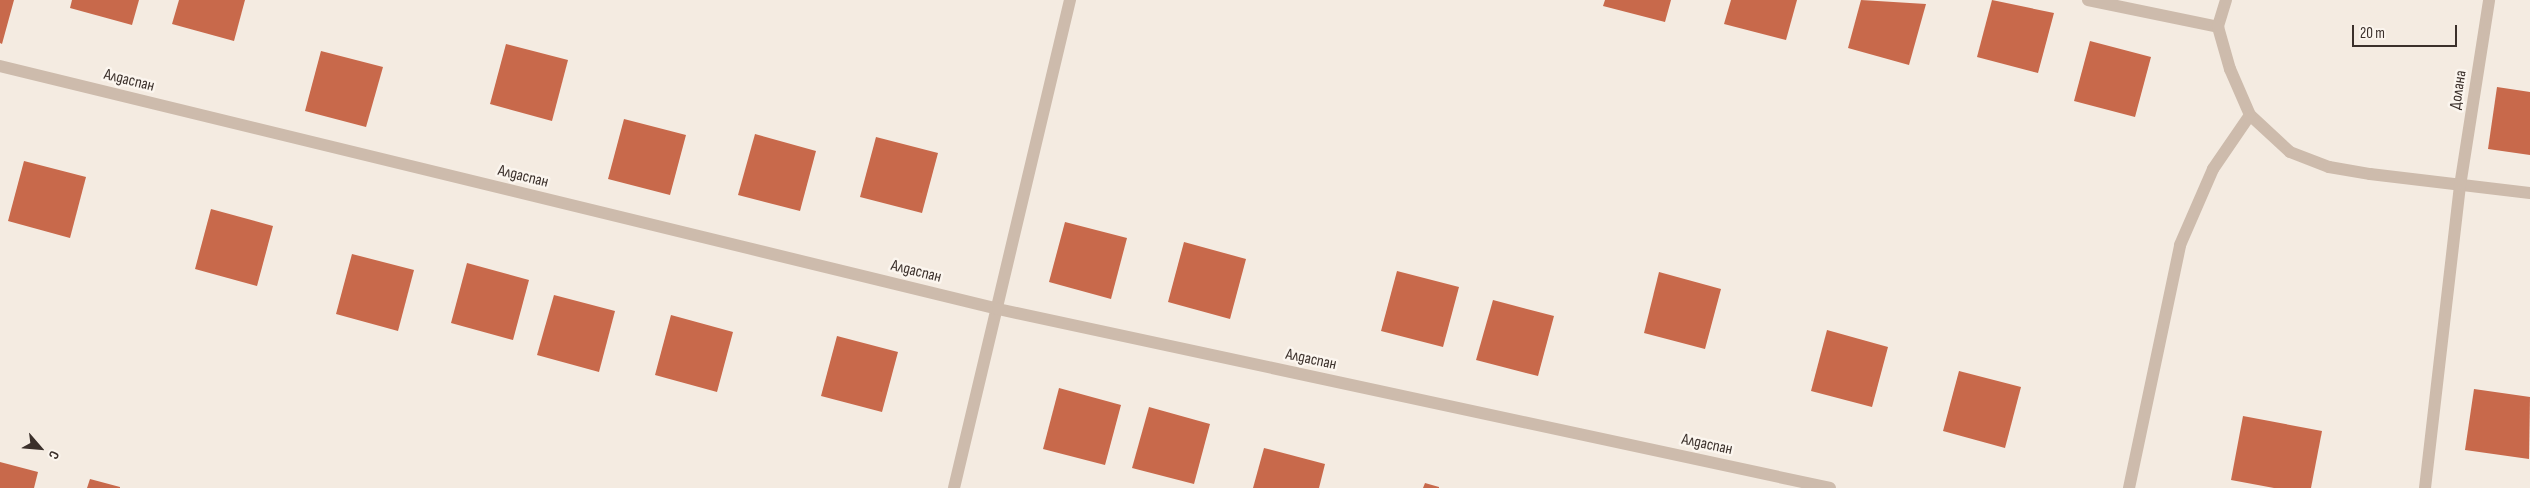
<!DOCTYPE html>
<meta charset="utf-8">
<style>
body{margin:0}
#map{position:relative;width:2530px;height:488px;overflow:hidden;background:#f4ebe1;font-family:"Sofia Sans Condensed",sans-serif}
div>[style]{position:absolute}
.building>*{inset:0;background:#c8694b}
.lane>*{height:12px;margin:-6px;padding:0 6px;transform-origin:6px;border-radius:6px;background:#cdbbac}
.street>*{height:12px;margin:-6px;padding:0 6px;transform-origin:6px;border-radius:6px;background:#cdbbac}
span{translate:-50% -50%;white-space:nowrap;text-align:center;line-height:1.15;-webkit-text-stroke:5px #fbf5ee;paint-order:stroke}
.street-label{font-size:16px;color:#3b302b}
.north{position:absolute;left:15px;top:423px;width:50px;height:50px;-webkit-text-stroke:4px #fbf5ee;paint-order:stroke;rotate:117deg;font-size:14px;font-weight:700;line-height:20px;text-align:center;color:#3b302b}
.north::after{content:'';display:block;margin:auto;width:18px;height:22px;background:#3b302b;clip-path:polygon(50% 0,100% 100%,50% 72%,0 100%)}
.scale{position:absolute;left:2352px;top:25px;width:105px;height:22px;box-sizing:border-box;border:2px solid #3b302b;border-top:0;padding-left:6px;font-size:15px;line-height:18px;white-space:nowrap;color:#3b302b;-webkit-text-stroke:4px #fbf5ee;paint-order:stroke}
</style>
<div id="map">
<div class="building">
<div style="clip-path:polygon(0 0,14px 0,2px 44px,0 43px)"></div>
<div style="clip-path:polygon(72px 0,139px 0,132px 25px,70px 8px)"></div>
<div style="clip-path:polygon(179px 0,245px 0,234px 41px,172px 24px)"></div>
<div style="clip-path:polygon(1605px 0,1671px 0,1665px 22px,1603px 6px)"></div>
<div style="clip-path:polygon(1731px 0,1797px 0,1786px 40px,1724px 24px)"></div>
<div style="clip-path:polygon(1861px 0,1926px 4px,1909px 65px,1848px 48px)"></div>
<div style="clip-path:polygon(1992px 0,2054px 13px,2038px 73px,1977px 57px)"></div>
<div style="clip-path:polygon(2090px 41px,2151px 57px,2135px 117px,2074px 101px)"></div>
<div style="clip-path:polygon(506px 44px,568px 60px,552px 121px,490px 104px)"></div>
<div style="clip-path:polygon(321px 51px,383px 67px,366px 127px,305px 111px)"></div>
<div style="clip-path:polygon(2497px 87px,2530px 92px,2530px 155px,2488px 149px)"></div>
<div style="clip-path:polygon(624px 119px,686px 135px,670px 195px,608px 179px)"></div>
<div style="clip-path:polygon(755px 134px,816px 151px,800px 211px,738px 195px)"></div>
<div style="clip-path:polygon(876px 137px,938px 153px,922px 213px,860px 197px)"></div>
<div style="clip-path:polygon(24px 161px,86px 177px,70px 238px,8px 221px)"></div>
<div style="clip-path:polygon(211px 209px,273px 226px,257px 286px,195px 269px)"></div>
<div style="clip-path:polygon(1065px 222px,1127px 238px,1111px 299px,1049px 282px)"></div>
<div style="clip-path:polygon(1184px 242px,1246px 259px,1230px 319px,1168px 302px)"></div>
<div style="clip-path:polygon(352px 254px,414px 270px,398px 331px,336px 314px)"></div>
<div style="clip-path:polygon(467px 263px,529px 280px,513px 340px,451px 323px)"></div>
<div style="clip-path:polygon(1397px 271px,1459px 287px,1443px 347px,1381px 331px)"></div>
<div style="clip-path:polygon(1659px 272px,1721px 289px,1705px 349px,1644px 333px)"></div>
<div style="clip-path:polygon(554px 295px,615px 311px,599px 372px,537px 355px)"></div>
<div style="clip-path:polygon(1493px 300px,1554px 316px,1538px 376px,1476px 360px)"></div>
<div style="clip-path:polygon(671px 315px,733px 332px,717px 392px,655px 375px)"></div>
<div style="clip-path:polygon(1827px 330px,1888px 347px,1872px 407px,1811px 391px)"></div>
<div style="clip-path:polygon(837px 336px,898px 352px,882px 412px,821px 396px)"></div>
<div style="clip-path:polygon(1959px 371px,2021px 387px,2005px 448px,1943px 431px)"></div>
<div style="clip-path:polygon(1059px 388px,1121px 405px,1105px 465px,1043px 449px)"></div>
<div style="clip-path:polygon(2474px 389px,2530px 397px,2529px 459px,2465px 450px)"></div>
<div style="clip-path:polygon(1149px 407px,1210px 424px,1194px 484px,1132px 468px)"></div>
<div style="clip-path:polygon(2243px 416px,2322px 431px,2311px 488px,2274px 488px,2231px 480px)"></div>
<div style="clip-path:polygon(1264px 448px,1325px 464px,1319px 488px,1253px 488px)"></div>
<div style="clip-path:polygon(0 462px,38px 472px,34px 488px,0 488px)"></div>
<div style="clip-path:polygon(90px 479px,120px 487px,120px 488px,87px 488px)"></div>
<div style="clip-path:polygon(1425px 483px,1439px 487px,1439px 488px,1423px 488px)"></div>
</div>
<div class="lane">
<div style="left:954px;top:488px;width:502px;rotate:-76.63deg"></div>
</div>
<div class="street">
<div style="left:2088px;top:0;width:133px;rotate:11.7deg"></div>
<div style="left:2226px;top:0;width:28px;rotate:107deg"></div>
<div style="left:2218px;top:27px;width:44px;rotate:74.1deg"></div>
<div style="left:2230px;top:69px;width:50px;rotate:66.5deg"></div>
<div style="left:2250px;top:115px;width:54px;rotate:42.8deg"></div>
<div style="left:2290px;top:152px;width:42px;rotate:21deg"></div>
<div style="left:2329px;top:167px;width:42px;rotate:9.7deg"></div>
<div style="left:2370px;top:174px;width:161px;rotate:6.8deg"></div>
<div style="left:0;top:66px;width:1027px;rotate:13.68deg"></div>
<div style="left:998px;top:309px;width:851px;rotate:12.14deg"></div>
<div style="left:2129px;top:488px;width:248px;rotate:-78.1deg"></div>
<div style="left:2180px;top:245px;width:83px;rotate:-66.5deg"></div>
<div style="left:2213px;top:169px;width:65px;rotate:-55.6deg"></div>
<div style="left:2425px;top:488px;width:304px;rotate:-83.4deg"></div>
<div style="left:2460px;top:186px;width:188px;rotate:-81.1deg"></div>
</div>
<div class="street-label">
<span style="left:129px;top:81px;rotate:14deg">Алдаспан</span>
<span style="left:2459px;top:90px;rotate:-81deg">Долана</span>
<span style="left:523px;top:177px;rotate:14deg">Алдаспан</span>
<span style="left:916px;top:272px;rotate:14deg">Алдаспан</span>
<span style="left:1311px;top:360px;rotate:12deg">Алдаспан</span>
<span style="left:1707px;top:445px;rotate:12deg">Алдаспан</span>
</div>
<div class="north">С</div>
<div class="scale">20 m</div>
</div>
